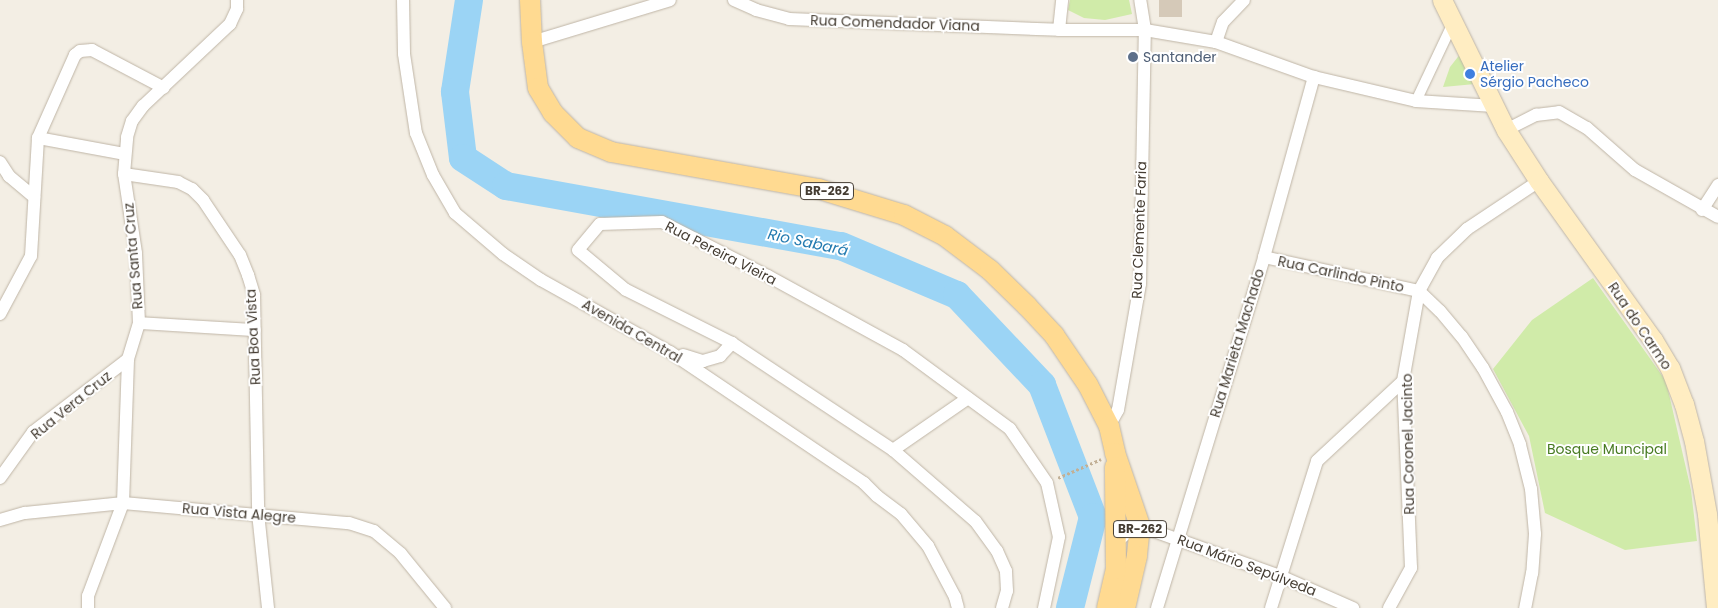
<!DOCTYPE html>
<meta charset="utf-8">
<style>
body{margin:0}
#map{position:relative;width:1718px;height:608px;overflow:hidden;background:#f3eee4;font-family:Poppins,sans-serif}
div>[style]{position:absolute}
.green>*{inset:0;background:#d0eba9}
.river>*{height:28px;margin:-14px;padding:0 14px;transform-origin:14px;border-radius:14px;background:#9bd4f5}
.building>*{inset:0;background:#d5c9b8}
.path>*{height:2.5px;margin-top:-1.25px;transform-origin:0;background:repeating-linear-gradient(90deg,#c2b096 0 2.5px,transparent 0 5px)}
.roads{filter:drop-shadow(0 0 1px #bfb5a6) drop-shadow(0 0 1px #bfb5a6)}
.pedestrian>*{height:10px;margin:-5px;padding:0 5px;transform-origin:5px;border-radius:5px;background:#fff}
.minor>*{height:12px;margin:-6px;padding:0 6px;transform-origin:6px;border-radius:6px;background:#fff}
.secondary>*{height:19px;margin:-9.5px;padding:0 9.5px;transform-origin:9.5px;border-radius:9.5px;background:#ffedc2}
.primary>*{height:20px;margin:-10px;padding:0 10px;transform-origin:10px;border-radius:10px;background:#ffda91}
.dots>*{width:14px;height:14px;translate:-50% -50%;box-sizing:border-box;border:2px solid #fff;border-radius:50%}
span{translate:-50% -50%;white-space:nowrap;text-align:center;line-height:1.15;-webkit-text-stroke:4px #fff;paint-order:stroke}
.shield-label span{padding:1px 4px;background:#fff;border:1px solid;border-radius:4px;-webkit-text-stroke-width:0}
.shield-label{font-size:12px;color:#453d33;font-weight:700}
.street-label{font-size:14px;color:#453d33}
.service-label{font-size:14px;color:#4e5e75}
.left{translate:0 -50%;text-align:left}
.shop-label{font-size:14px;color:#366cbe}
.park-label{font-size:14px;color:#487b23}
.water-label{font-size:15px;color:#247bb0;font-style:italic}
</style>
<div id="map">
<div class="green">
<div style="clip-path:polygon(1070px 0,1129px 0,1132px 14px,1105px 20px,1084px 18px,1068px 10px)"></div>
<div style="clip-path:polygon(1461px 53px,1475px 84px,1443px 87px,1450px 67px)"></div>
<div style="clip-path:polygon(1593px 278px,1666px 381px,1691px 490px,1697px 541px,1625px 550px,1545px 513px,1529px 436px,1493px 369px,1532px 320px)"></div>
</div>
<div class="river">
<div style="left:469px;top:0;width:93px;rotate:98.7deg"></div>
<div style="left:455px;top:92px;width:66px;rotate:83.1deg"></div>
<div style="left:463px;top:158px;width:51px;rotate:33.1deg"></div>
<div style="left:506px;top:186px;width:340px;rotate:10.2deg"></div>
<div style="left:841px;top:246px;width:126px;rotate:22.9deg"></div>
<div style="left:957px;top:295px;width:124px;rotate:46.6deg"></div>
<div style="left:1042px;top:385px;width:142px;rotate:68.9deg"></div>
<div style="left:1093px;top:517px;width:94px;rotate:104.2deg"></div>
</div>
<div class="building">
<div style="clip-path:polygon(1159px 0,1182px 0,1182px 17px,1159px 17px)"></div>
</div>
<div class="path">
<div style="left:1058px;top:478px;width:47px;rotate:-23.8deg"></div>
</div>
<div class="roads">
<div class="pedestrian">
<div style="left:1416px;top:101px;width:84px;rotate:-64.7deg"></div>
</div>
<div class="minor">
<div style="left:403px;top:0;width:54px;rotate:88.9deg"></div>
<div style="left:404px;top:54px;width:80px;rotate:81.4deg"></div>
<div style="left:416px;top:133px;width:45px;rotate:68deg"></div>
<div style="left:433px;top:175px;width:44px;rotate:59.9deg"></div>
<div style="left:455px;top:213px;width:63px;rotate:40.5deg"></div>
<div style="left:503px;top:254px;width:46px;rotate:34.4deg"></div>
<div style="left:541px;top:280px;width:148px;rotate:29.2deg"></div>
<div style="left:670px;top:352px;width:234px;rotate:34deg"></div>
<div style="left:864px;top:483px;width:18px;rotate:45deg"></div>
<div style="left:877px;top:496px;width:30px;rotate:37deg"></div>
<div style="left:901px;top:514px;width:42px;rotate:49.8deg"></div>
<div style="left:928px;top:546px;width:58px;rotate:62.1deg"></div>
<div style="left:955px;top:597px;width:11px;rotate:75deg"></div>
<div style="left:734px;top:0;width:24px;rotate:24deg"></div>
<div style="left:756px;top:10px;width:34px;rotate:15deg"></div>
<div style="left:789px;top:19px;width:270px;rotate:2.3deg"></div>
<div style="left:1059px;top:30px;width:86px"></div>
<div style="left:1145px;top:30px;width:72px;rotate:9.6deg"></div>
<div style="left:1216px;top:42px;width:104px;rotate:19.7deg"></div>
<div style="left:1314px;top:77px;width:105px;rotate:13.2deg"></div>
<div style="left:1416px;top:101px;width:78px;rotate:3.7deg"></div>
<div style="left:1059px;top:30px;width:30px;rotate:-84deg"></div>
<div style="left:532px;top:42px;width:144px;rotate:-16.9deg"></div>
<div style="left:1216px;top:42px;width:21px;rotate:-71deg"></div>
<div style="left:1223px;top:22px;width:30px;rotate:-46deg"></div>
<div style="left:1506px;top:130px;width:34px;rotate:-27deg"></div>
<div style="left:1536px;top:115px;width:23px;rotate:-7deg"></div>
<div style="left:1559px;top:112px;width:32px;rotate:30deg"></div>
<div style="left:1587px;top:128px;width:64px;rotate:41.2deg"></div>
<div style="left:1635px;top:170px;width:95px;rotate:29.5deg"></div>
<div style="left:38px;top:138px;width:91px;rotate:-66deg"></div>
<div style="left:75px;top:55px;width:6px;rotate:-39deg"></div>
<div style="left:80px;top:51px;width:12px;rotate:-5deg"></div>
<div style="left:92px;top:50px;width:81px;rotate:27.8deg"></div>
<div style="left:0;top:162px;width:17px;rotate:57deg"></div>
<div style="left:9px;top:176px;width:33px;rotate:40deg"></div>
<div style="left:124px;top:174px;width:55px;rotate:8.4deg"></div>
<div style="left:178px;top:182px;width:16px;rotate:27deg"></div>
<div style="left:192px;top:189px;width:16px;rotate:45deg"></div>
<div style="left:203px;top:200px;width:66px;rotate:56.1deg"></div>
<div style="left:240px;top:255px;width:22px;rotate:68deg"></div>
<div style="left:248px;top:275px;width:21px;rotate:73deg"></div>
<div style="left:254px;top:295px;width:218px;rotate:88.9deg"></div>
<div style="left:258px;top:513px;width:96px;rotate:84deg"></div>
<div style="left:1702px;top:210px;width:30px;rotate:-57deg"></div>
<div style="left:1264px;top:257px;width:159px;rotate:12.4deg"></div>
<div style="left:1419px;top:291px;width:29px;rotate:44deg"></div>
<div style="left:1440px;top:311px;width:34px;rotate:50deg"></div>
<div style="left:1462px;top:337px;width:37px;rotate:56deg"></div>
<div style="left:1483px;top:368px;width:50px;rotate:61.4deg"></div>
<div style="left:1507px;top:412px;width:35px;rotate:68deg"></div>
<div style="left:1520px;top:445px;width:45px;rotate:76deg"></div>
<div style="left:1531px;top:489px;width:45px;rotate:84.9deg"></div>
<div style="left:1535px;top:534px;width:39px;rotate:94deg"></div>
<div style="left:1532px;top:573px;width:36px;rotate:101deg"></div>
<div style="left:0;top:314px;width:66px;rotate:-61.9deg"></div>
<div style="left:31px;top:256px;width:118px;rotate:-86.6deg"></div>
<div style="left:38px;top:138px;width:87px;rotate:10.5deg"></div>
<div style="left:139px;top:323px;width:116px;rotate:3.5deg"></div>
<div style="left:683px;top:355px;width:21px;rotate:17deg"></div>
<div style="left:703px;top:361px;width:18px;rotate:-16deg"></div>
<div style="left:720px;top:356px;width:18px;rotate:-47deg"></div>
<div style="left:1109px;top:426px;width:18px;rotate:-61deg"></div>
<div style="left:1118px;top:410px;width:128px;rotate:-80.1deg"></div>
<div style="left:1140px;top:284px;width:254px;rotate:-88.9deg"></div>
<div style="left:1145px;top:30px;width:30px;rotate:-99deg"></div>
<div style="left:893px;top:450px;width:91px;rotate:-34.7deg"></div>
<div style="left:0;top:478px;width:57px;rotate:-54.3deg"></div>
<div style="left:33px;top:432px;width:120px;rotate:-37.5deg"></div>
<div style="left:0;top:520px;width:26px;rotate:-16deg"></div>
<div style="left:25px;top:513px;width:99px;rotate:-5.8deg"></div>
<div style="left:123px;top:503px;width:227px;rotate:5.1deg"></div>
<div style="left:349px;top:523px;width:26px;rotate:18deg"></div>
<div style="left:374px;top:531px;width:35px;rotate:40deg"></div>
<div style="left:401px;top:554px;width:70px;rotate:50.8deg"></div>
<div style="left:1117px;top:542px;width:18px;rotate:-43deg"></div>
<div style="left:1130px;top:530px;width:11px;rotate:-22deg"></div>
<div style="left:1140px;top:526px;width:149px;rotate:19.7deg"></div>
<div style="left:1280px;top:576px;width:80px;rotate:23.7deg"></div>
<div style="left:88px;top:608px;width:12px;rotate:-90deg"></div>
<div style="left:88px;top:596px;width:99px;rotate:-69.4deg"></div>
<div style="left:123px;top:503px;width:144px;rotate:-88deg"></div>
<div style="left:128px;top:359px;width:38px;rotate:-73deg"></div>
<div style="left:139px;top:323px;width:70px;rotate:-92.5deg"></div>
<div style="left:136px;top:253px;width:80px;rotate:-98.6deg"></div>
<div style="left:124px;top:174px;width:37px;rotate:-85deg"></div>
<div style="left:127px;top:137px;width:17px;rotate:-73deg"></div>
<div style="left:132px;top:121px;width:19px;rotate:-54deg"></div>
<div style="left:143px;top:106px;width:120px;rotate:-43.3deg"></div>
<div style="left:230px;top:24px;width:17px;rotate:-65deg"></div>
<div style="left:237px;top:9px;width:9px;rotate:-90deg"></div>
<div style="left:1002px;top:608px;width:18px;rotate:-74deg"></div>
<div style="left:1007px;top:591px;width:20px;rotate:-93deg"></div>
<div style="left:1006px;top:571px;width:22px;rotate:-114deg"></div>
<div style="left:997px;top:551px;width:37px;rotate:-126deg"></div>
<div style="left:975px;top:521px;width:108px;rotate:-139.1deg"></div>
<div style="left:893px;top:450px;width:193px;rotate:-146.4deg"></div>
<div style="left:732px;top:343px;width:119px;rotate:-153.4deg"></div>
<div style="left:626px;top:290px;width:62px;rotate:-140.2deg"></div>
<div style="left:578px;top:250px;width:34px;rotate:-50deg"></div>
<div style="left:600px;top:224px;width:62px;rotate:-1.8deg"></div>
<div style="left:662px;top:222px;width:119px;rotate:27deg"></div>
<div style="left:768px;top:276px;width:154px;rotate:28.7deg"></div>
<div style="left:903px;top:350px;width:133px;rotate:36.4deg"></div>
<div style="left:1010px;top:429px;width:65px;rotate:55.6deg"></div>
<div style="left:1047px;top:483px;width:55px;rotate:77.5deg"></div>
<div style="left:1059px;top:537px;width:73px;rotate:101.9deg"></div>
<div style="left:1157px;top:608px;width:367px;rotate:-73deg"></div>
<div style="left:1264px;top:257px;width:187px;rotate:-74.5deg"></div>
<div style="left:1271px;top:608px;width:154px;rotate:-72.6deg"></div>
<div style="left:1317px;top:461px;width:117px;rotate:-42.9deg"></div>
<div style="left:1389px;top:608px;width:46px;rotate:-61.2deg"></div>
<div style="left:1411px;top:568px;width:187px;rotate:-92.4deg"></div>
<div style="left:1403px;top:381px;width:91px;rotate:-79.9deg"></div>
<div style="left:1419px;top:291px;width:38px;rotate:-61deg"></div>
<div style="left:1437px;top:258px;width:42px;rotate:-44deg"></div>
<div style="left:1467px;top:229px;width:87px;rotate:-33.7deg"></div>
</div>
<div class="secondary">
<div style="left:1442px;top:0;width:145px;rotate:63.8deg"></div>
<div style="left:1506px;top:130px;width:61px;rotate:57.1deg"></div>
<div style="left:1539px;top:181px;width:196px;rotate:54.4deg"></div>
<div style="left:1653px;top:340px;width:33px;rotate:59deg"></div>
<div style="left:1670px;top:368px;width:39px;rotate:69deg"></div>
<div style="left:1684px;top:404px;width:38px;rotate:75deg"></div>
<div style="left:1694px;top:441px;width:74px;rotate:79.9deg"></div>
<div style="left:1707px;top:514px;width:94px;rotate:84.5deg"></div>
</div>
<div class="primary">
<div style="left:530px;top:0;width:42px;rotate:87.3deg"></div>
<div style="left:532px;top:42px;width:46px;rotate:82.6deg"></div>
<div style="left:538px;top:88px;width:29px;rotate:59deg"></div>
<div style="left:553px;top:113px;width:35px;rotate:45deg"></div>
<div style="left:578px;top:138px;width:36px;rotate:23deg"></div>
<div style="left:611px;top:152px;width:211px;rotate:10.1deg"></div>
<div style="left:819px;top:189px;width:89px;rotate:17deg"></div>
<div style="left:904px;top:215px;width:46px;rotate:27.1deg"></div>
<div style="left:945px;top:236px;width:56px;rotate:37.1deg"></div>
<div style="left:990px;top:270px;width:52px;rotate:44.2deg"></div>
<div style="left:1027px;top:306px;width:40px;rotate:47deg"></div>
<div style="left:1054px;top:335px;width:60px;rotate:55.8deg"></div>
<div style="left:1088px;top:385px;width:46px;rotate:62.9deg"></div>
<div style="left:1109px;top:426px;width:28px;rotate:77deg"></div>
<div style="left:1115px;top:453px;width:77px;rotate:71.1deg"></div>
<div style="left:1140px;top:526px;width:30px;rotate:96deg"></div>
<div style="left:1137px;top:556px;width:53px;rotate:103deg"></div>
<div style="left:1107px;top:608px;width:40px;rotate:-77deg"></div>
<div style="left:1116px;top:569px;width:102px;rotate:-90.6deg"></div>
</div>
</div>
<div class="dots">
<div style="left:1133px;top:57px;background:#5c6f8a"></div>
<div style="left:1470px;top:74px;background:#3f7fe0"></div>
</div>
<div class="shield-label">
<span style="left:827px;top:191px">BR-262</span>
<span style="left:1140px;top:529px">BR-262</span>
</div>
<div class="street-label">
<span style="left:895px;top:23px;rotate:2deg">Rua Comendador Viana</span>
<span style="left:1139px;top:230px;rotate:-88deg">Rua Clemente Faria</span>
<span style="left:721px;top:253px;rotate:27deg">Rua Pereira Vieira</span>
<span style="left:133px;top:256px;rotate:-95deg">Rua Santa Cruz</span>
<span style="left:1341px;top:274px;rotate:12deg">Rua Carlindo Pinto</span>
<span style="left:1640px;top:326px;rotate:56deg">Rua do Carmo</span>
<span style="left:632px;top:331px;rotate:30deg">Avenida Central</span>
<span style="left:253px;top:337px;rotate:-93deg">Rua Boa Vista</span>
<span style="left:1237px;top:343px;rotate:-73deg">Rua Marieta Machado</span>
<span style="left:71px;top:405px;rotate:-39deg">Rua Vera Cruz</span>
<span style="left:1408px;top:444px;rotate:-91deg">Rua Coronel Jacinto</span>
<span style="left:239px;top:513px;rotate:5deg">Rua Vista Alegre</span>
<span style="left:1247px;top:565px;rotate:21deg">Rua Mário Sepúlveda</span>
</div>
<div class="service-label">
<span class="left" style="left:1143px;top:57px">Santander</span>
</div>
<div class="shop-label">
<span class="left" style="left:1480px;top:74px">Atelier<br>Sérgio Pacheco</span>
</div>
<div class="park-label">
<span style="left:1607px;top:449px">Bosque Muncipal</span>
</div>
<div class="water-label">
<span style="left:808px;top:242px;rotate:12deg">Rio Sabará</span>
</div>
</div>
